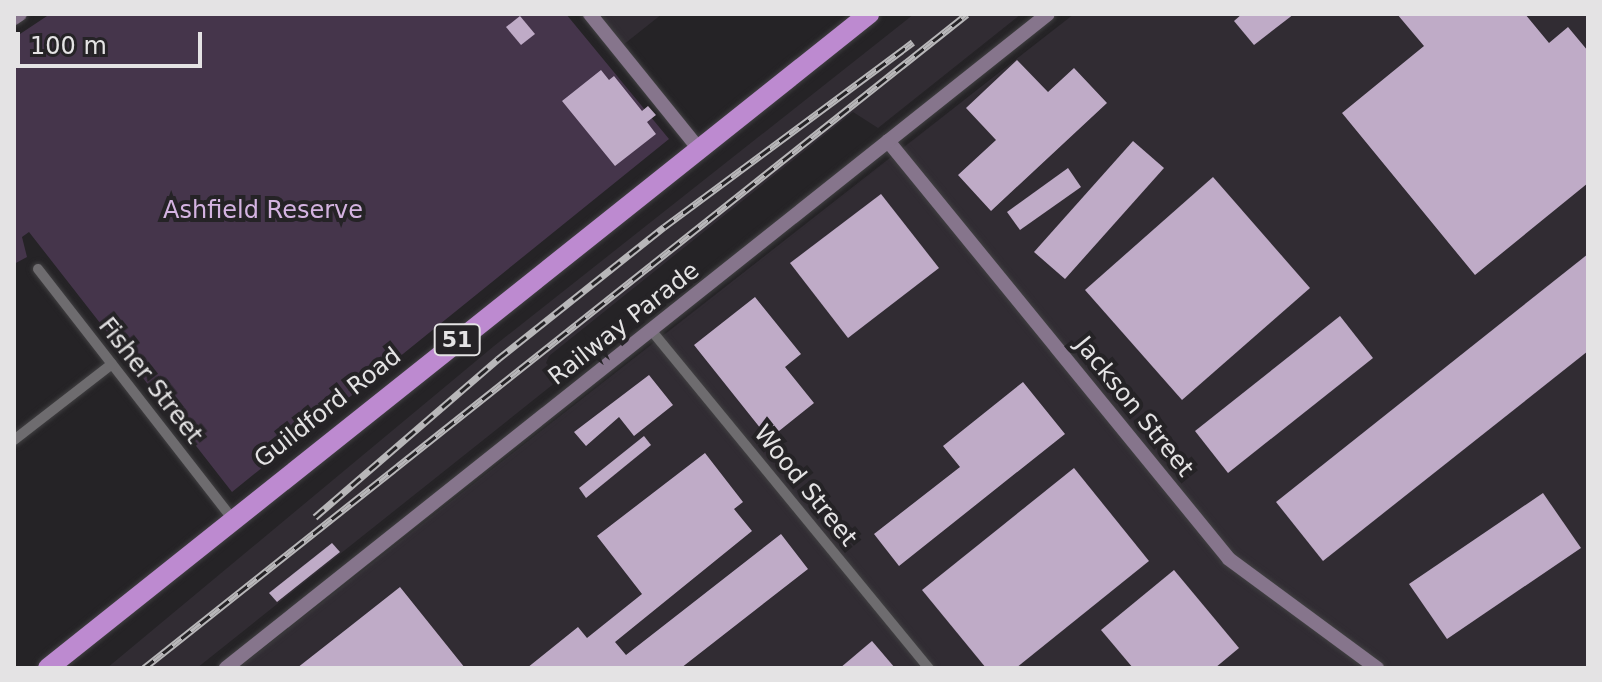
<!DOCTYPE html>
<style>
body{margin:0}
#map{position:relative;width:1602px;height:682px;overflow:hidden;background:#252326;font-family:"DejaVu Sans",sans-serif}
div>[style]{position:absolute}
.built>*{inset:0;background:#312c33}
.green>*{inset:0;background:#45354b}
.building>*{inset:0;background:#bfabc7}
.roads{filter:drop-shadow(0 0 2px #414042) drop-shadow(0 0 2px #414042)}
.street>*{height:10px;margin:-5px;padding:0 5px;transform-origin:5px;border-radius:5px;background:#6e6c6f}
.secondary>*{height:14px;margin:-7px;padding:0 7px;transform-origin:7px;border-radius:7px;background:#86758c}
.highway>*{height:20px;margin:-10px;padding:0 10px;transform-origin:10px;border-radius:10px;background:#bd8ad0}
.rail>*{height:7px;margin-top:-3.5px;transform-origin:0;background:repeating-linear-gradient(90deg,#252326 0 12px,#b8b7b9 0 24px);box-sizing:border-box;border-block:2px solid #b8b7b9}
span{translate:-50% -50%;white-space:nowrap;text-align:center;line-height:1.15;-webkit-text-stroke:8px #252326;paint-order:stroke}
.shield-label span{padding:2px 6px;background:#252326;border:2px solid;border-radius:6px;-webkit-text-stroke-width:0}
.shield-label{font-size:22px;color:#e4e3e4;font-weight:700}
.park-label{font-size:24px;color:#d4b3e1}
.street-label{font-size:24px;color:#e4e3e4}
.frame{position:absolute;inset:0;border:16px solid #e4e3e4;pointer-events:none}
.scale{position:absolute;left:16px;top:32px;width:186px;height:36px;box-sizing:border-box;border:4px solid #e4e3e4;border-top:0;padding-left:10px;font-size:24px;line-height:28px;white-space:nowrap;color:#e4e3e4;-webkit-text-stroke:6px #252326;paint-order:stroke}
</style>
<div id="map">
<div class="built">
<div style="clip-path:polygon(590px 14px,662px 14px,618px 49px)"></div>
<div style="clip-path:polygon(914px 14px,1021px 14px,878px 128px,853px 112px,549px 356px,546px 363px,561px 378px,197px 668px,107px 668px,494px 346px)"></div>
<div style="clip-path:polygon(1074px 14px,1588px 14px,1588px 668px,238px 668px)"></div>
</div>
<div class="green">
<div style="clip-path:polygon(50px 14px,566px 14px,669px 139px,232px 492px,29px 232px,22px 237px,27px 257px,14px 264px,14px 38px)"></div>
</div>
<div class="building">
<div style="clip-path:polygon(1242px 14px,1294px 14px,1254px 45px,1234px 21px)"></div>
<div style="clip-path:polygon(1397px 14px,1525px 14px,1549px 43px,1568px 27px,1588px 51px,1588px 183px,1475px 275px,1342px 113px,1424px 46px)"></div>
<div style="clip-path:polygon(520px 16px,535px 34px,521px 45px,506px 27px)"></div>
<div style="clip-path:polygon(1017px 60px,1048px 92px,1074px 68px,1107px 103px,991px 211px,958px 175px,996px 140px,966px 108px)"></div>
<div style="clip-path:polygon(601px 70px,609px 80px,614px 76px,642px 111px,648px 106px,656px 115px,647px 122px,656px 134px,615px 166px,562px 101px)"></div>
<div style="clip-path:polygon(1133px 141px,1164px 168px,1065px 279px,1034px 252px)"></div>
<div style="clip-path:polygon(1068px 168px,1081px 187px,1020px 230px,1007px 212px)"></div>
<div style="clip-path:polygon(1213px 177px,1310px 288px,1182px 400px,1085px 290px)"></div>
<div style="clip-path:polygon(881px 194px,939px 268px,848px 338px,790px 263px)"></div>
<div style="clip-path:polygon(1588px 254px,1588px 351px,1323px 561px,1276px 502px)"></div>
<div style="clip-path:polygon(755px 297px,801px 354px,785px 367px,814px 403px,769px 439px,694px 345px)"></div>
<div style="clip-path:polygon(1340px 316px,1373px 358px,1228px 473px,1195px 431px)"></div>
<div style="clip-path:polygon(649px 375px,673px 405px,634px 436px,619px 417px,586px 446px,574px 432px)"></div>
<div style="clip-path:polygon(1023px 382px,1065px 434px,899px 566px,874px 534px,960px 467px,943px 446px)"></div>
<div style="clip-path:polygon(644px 436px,651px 445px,586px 498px,579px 488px)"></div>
<div style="clip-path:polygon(705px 453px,743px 502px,734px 509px,752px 531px,615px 642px,626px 655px,781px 534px,808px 569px,681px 668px,527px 668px,578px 627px,587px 638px,642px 594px,597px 536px)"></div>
<div style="clip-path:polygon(1074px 468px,1149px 561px,1016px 668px,986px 668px,922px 590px)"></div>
<div style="clip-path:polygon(1543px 493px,1581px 548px,1447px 639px,1409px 584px)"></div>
<div style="clip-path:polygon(332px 543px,340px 552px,277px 602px,269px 593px)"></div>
<div style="clip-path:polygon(1174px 570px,1239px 648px,1215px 668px,1133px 668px,1101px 630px)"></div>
<div style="clip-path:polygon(400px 587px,465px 668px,297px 668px,348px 628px)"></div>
<div style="clip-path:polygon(872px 641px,895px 668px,840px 668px)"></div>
</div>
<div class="roads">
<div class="street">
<div style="left:38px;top:269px;width:316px;rotate:52.1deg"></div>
<div style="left:651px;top:330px;width:438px;rotate:50.6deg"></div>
<div style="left:14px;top:440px;width:124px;rotate:-37.8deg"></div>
</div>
<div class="secondary">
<div style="left:590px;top:14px;width:174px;rotate:51.1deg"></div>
<div style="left:14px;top:18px;width:7px;rotate:-34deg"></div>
<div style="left:888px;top:141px;width:539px;rotate:50.79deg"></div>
<div style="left:1229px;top:559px;width:184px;rotate:36.4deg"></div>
<div style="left:226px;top:668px;width:1050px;rotate:-38.51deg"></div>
</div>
<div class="highway">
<div style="left:48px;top:668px;width:1050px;rotate:-38.54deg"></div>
</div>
</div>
<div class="rail">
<div style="left:315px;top:517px;width:242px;rotate:-40.8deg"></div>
<div style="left:498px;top:359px;width:212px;rotate:-38.5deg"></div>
<div style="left:664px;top:227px;width:310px;rotate:-36.6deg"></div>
<div style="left:144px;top:668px;width:1051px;rotate:-38.47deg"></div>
</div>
<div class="shield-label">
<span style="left:457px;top:340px">51</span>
</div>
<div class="park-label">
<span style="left:263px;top:211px">Ashfield Reserve</span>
</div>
<div class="street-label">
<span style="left:624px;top:324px;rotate:-38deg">Railway Parade</span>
<span style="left:150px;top:381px;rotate:52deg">Fisher Street</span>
<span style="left:1134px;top:407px;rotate:51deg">Jackson Street</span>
<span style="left:328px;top:408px;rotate:-38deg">Guildford Road</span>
<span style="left:805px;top:486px;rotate:51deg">Wood Street</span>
</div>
<div class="frame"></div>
<div class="scale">100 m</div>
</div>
